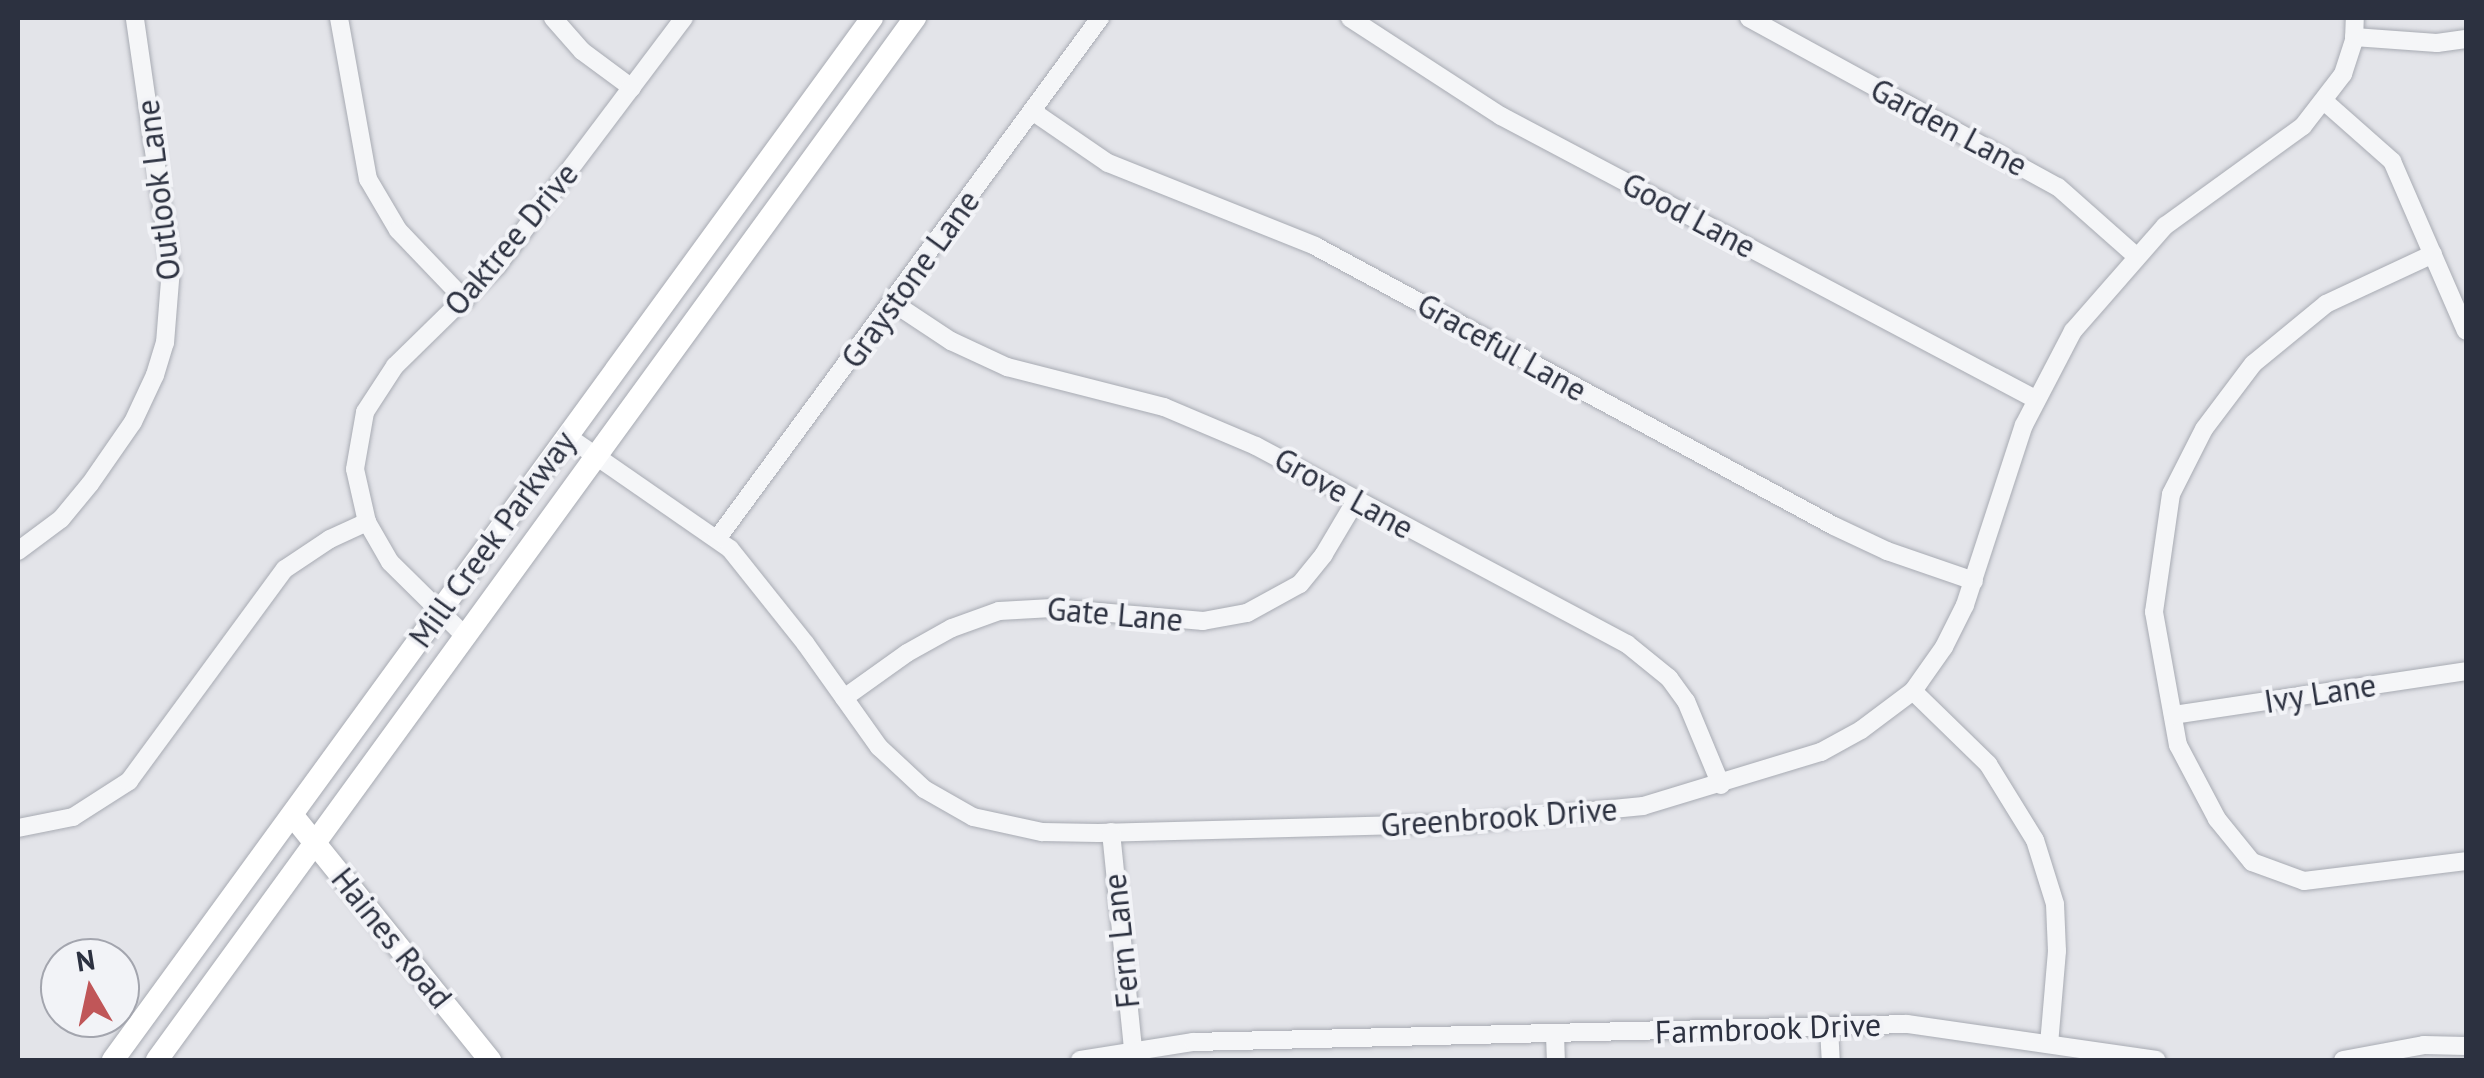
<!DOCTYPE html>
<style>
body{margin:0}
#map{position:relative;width:2484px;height:1078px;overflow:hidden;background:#e3e4e9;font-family:"PT Sans",sans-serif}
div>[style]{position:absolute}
.roads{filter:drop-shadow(0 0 2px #a8abb3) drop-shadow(0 0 2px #a8abb3)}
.street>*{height:18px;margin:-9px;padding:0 9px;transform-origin:9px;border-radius:9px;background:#f5f6f8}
.secondary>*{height:22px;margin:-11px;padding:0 11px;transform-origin:11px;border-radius:11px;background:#fff}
span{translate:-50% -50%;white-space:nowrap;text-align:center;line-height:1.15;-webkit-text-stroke:8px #f2f3f7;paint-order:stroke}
.street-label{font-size:32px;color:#2c3140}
.frame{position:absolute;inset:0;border:20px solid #2c3140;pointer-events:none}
.north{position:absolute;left:40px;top:938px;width:100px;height:100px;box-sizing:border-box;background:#f2f3f7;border:2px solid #a3a5ae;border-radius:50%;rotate:351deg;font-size:28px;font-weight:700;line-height:40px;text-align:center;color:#2c3140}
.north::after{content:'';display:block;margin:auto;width:35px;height:45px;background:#c05658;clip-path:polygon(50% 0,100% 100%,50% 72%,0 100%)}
</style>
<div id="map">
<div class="roads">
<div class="street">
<div style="left:339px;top:18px;width:164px;rotate:79.8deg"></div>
<div style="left:368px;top:179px;width:59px;rotate:59.5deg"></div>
<div style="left:398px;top:230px;width:97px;rotate:46.3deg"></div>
<div style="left:553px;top:18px;width:44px;rotate:48.7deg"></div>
<div style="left:582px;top:51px;width:62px;rotate:36.5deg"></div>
<div style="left:1350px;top:18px;width:180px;rotate:33deg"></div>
<div style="left:1501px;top:116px;width:604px;rotate:27.92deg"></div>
<div style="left:1749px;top:18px;width:352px;rotate:28.7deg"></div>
<div style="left:2058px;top:187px;width:104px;rotate:41.5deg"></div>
<div style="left:2354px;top:37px;width:83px;rotate:4.1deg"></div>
<div style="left:2437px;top:43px;width:29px;rotate:-8deg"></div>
<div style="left:2324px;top:101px;width:91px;rotate:41.4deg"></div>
<div style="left:2392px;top:161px;width:185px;rotate:66.5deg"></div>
<div style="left:1032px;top:111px;width:92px;rotate:34.4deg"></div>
<div style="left:1108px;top:163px;width:223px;rotate:21.8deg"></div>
<div style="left:1315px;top:246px;width:590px;rotate:28.35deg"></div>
<div style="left:1834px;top:526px;width:59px;rotate:25.3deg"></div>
<div style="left:1887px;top:551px;width:92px;rotate:19deg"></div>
<div style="left:2433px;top:254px;width:118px;rotate:155deg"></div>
<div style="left:2326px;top:304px;width:94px;rotate:140.6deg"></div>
<div style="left:2253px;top:364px;width:81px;rotate:127deg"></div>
<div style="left:2204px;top:429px;width:73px;rotate:116.9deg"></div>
<div style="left:2171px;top:494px;width:119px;rotate:98.2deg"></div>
<div style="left:2154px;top:612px;width:135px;rotate:79.8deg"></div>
<div style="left:2178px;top:745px;width:84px;rotate:62.2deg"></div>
<div style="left:2217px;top:819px;width:55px;rotate:50.9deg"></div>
<div style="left:2252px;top:862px;width:55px;rotate:20.1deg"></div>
<div style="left:2304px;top:881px;width:163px;rotate:-7deg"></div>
<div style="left:892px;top:302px;width:71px;rotate:33.5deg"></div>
<div style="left:951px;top:341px;width:62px;rotate:24.9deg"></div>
<div style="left:1007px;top:367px;width:162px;rotate:14.3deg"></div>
<div style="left:1164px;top:407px;width:100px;rotate:23deg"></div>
<div style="left:1256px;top:446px;width:421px;rotate:28.1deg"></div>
<div style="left:1627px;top:644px;width:54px;rotate:39deg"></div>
<div style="left:1669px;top:678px;width:29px;rotate:54deg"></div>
<div style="left:1686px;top:701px;width:91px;rotate:67.4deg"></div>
<div style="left:567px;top:436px;width:198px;rotate:34.7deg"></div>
<div style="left:730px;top:549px;width:120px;rotate:51.4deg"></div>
<div style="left:805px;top:643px;width:128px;rotate:54.6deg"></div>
<div style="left:879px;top:747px;width:62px;rotate:43deg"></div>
<div style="left:924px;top:789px;width:56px;rotate:29.7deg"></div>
<div style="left:973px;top:817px;width:71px;rotate:12.3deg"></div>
<div style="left:1042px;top:832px;width:56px;rotate:1deg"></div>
<div style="left:1098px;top:833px;width:372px;rotate:-1.5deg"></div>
<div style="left:1470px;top:823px;width:174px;rotate:-5.6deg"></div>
<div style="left:1643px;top:806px;width:186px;rotate:-16.9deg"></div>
<div style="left:1821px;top:752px;width:46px;rotate:-28.8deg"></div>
<div style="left:1861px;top:730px;width:65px;rotate:-36.9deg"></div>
<div style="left:1913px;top:691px;width:54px;rotate:-54.8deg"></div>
<div style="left:1944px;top:647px;width:47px;rotate:-63.4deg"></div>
<div style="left:1965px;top:605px;width:189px;rotate:-71.9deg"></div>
<div style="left:2024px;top:425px;width:106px;rotate:-62.5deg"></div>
<div style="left:2073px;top:331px;width:140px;rotate:-48.8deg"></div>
<div style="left:2165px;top:226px;width:170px;rotate:-35.9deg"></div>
<div style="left:2303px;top:126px;width:66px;rotate:-52.4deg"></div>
<div style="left:2343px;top:74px;width:35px;rotate:-72deg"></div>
<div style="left:2354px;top:41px;width:23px;rotate:-88deg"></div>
<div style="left:717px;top:539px;width:647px;rotate:-53.68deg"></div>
<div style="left:18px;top:551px;width:54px;rotate:-36.7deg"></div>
<div style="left:61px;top:519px;width:45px;rotate:-50.4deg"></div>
<div style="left:90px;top:484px;width:75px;rotate:-55.3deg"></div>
<div style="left:133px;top:422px;width:52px;rotate:-64.9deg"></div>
<div style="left:155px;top:375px;width:34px;rotate:-73deg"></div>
<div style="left:165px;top:343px;width:74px;rotate:-85.4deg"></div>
<div style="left:171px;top:269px;width:254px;rotate:-98.2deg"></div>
<div style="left:465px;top:636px;width:105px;rotate:-135.4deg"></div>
<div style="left:390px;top:562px;width:46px;rotate:-119.9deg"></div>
<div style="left:367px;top:522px;width:54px;rotate:-102.8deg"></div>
<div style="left:355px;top:469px;width:58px;rotate:-80deg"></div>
<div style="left:365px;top:412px;width:55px;rotate:-56.9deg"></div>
<div style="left:395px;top:366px;width:143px;rotate:-44.4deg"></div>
<div style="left:497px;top:266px;width:311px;rotate:-53deg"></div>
<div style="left:1913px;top:691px;width:105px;rotate:44.2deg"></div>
<div style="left:1988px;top:764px;width:89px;rotate:58.3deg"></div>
<div style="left:2035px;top:840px;width:67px;rotate:72.6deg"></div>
<div style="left:2055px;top:904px;width:47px;rotate:87.6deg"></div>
<div style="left:2057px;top:951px;width:93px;rotate:94.9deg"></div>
<div style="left:844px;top:698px;width:77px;rotate:-35.5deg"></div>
<div style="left:907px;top:653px;width:51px;rotate:-29.1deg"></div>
<div style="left:952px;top:628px;width:50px;rotate:-19.9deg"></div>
<div style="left:999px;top:611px;width:53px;rotate:-3.2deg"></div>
<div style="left:1052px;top:608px;width:152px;rotate:4.9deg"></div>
<div style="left:1203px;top:621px;width:45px;rotate:-10.3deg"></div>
<div style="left:1247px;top:613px;width:60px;rotate:-28.7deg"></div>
<div style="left:1300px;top:584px;width:38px;rotate:-51deg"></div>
<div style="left:1324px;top:554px;width:63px;rotate:-59.3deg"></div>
<div style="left:2173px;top:715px;width:296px;rotate:-8.5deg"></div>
<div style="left:18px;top:828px;width:56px;rotate:-11.3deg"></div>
<div style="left:73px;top:817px;width:67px;rotate:-32.7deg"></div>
<div style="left:129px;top:781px;width:263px;rotate:-53.7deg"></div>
<div style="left:285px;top:569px;width:54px;rotate:-33.7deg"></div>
<div style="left:330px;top:539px;width:41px;rotate:-24.7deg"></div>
<div style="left:1111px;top:832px;width:218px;rotate:84.2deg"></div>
<div style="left:1829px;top:1027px;width:33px;rotate:87deg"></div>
<div style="left:1555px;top:1035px;width:25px;rotate:88deg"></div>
<div style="left:1080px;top:1060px;width:114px;rotate:-9.1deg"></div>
<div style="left:1193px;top:1042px;width:714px;rotate:-1.44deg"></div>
<div style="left:1907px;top:1024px;width:252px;rotate:8.2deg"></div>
<div style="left:2343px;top:1060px;width:82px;rotate:-10.5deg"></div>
<div style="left:2424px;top:1045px;width:42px;rotate:1.4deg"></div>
</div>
<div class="secondary">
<div style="left:293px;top:816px;width:314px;rotate:51.1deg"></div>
<div style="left:113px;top:1060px;width:1289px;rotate:-53.93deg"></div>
<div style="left:157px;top:1060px;width:1289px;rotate:-53.97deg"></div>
</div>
</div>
<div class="street-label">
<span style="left:1949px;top:127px;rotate:28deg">Garden Lane</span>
<span style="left:158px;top:190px;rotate:-97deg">Outlook Lane</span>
<span style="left:1689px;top:215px;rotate:28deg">Good Lane</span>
<span style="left:511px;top:239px;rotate:-50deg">Oaktree Drive</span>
<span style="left:910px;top:279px;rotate:-54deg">Graystone Lane</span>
<span style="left:1502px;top:347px;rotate:29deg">Graceful Lane</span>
<span style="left:1344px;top:493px;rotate:29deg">Grove Lane</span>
<span style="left:492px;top:539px;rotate:-54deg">Mill Creek Parkway</span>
<span style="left:1115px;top:614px;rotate:5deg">Gate Lane</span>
<span style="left:2320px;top:693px;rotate:-9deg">Ivy Lane</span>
<span style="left:1499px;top:817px;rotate:-4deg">Greenbrook Drive</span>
<span style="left:392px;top:938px;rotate:51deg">Haines Road</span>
<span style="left:1121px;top:941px;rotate:-96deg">Fern Lane</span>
<span style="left:1768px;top:1028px;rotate:-2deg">Farmbrook Drive</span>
</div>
<div class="frame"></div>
<div class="north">N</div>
</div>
